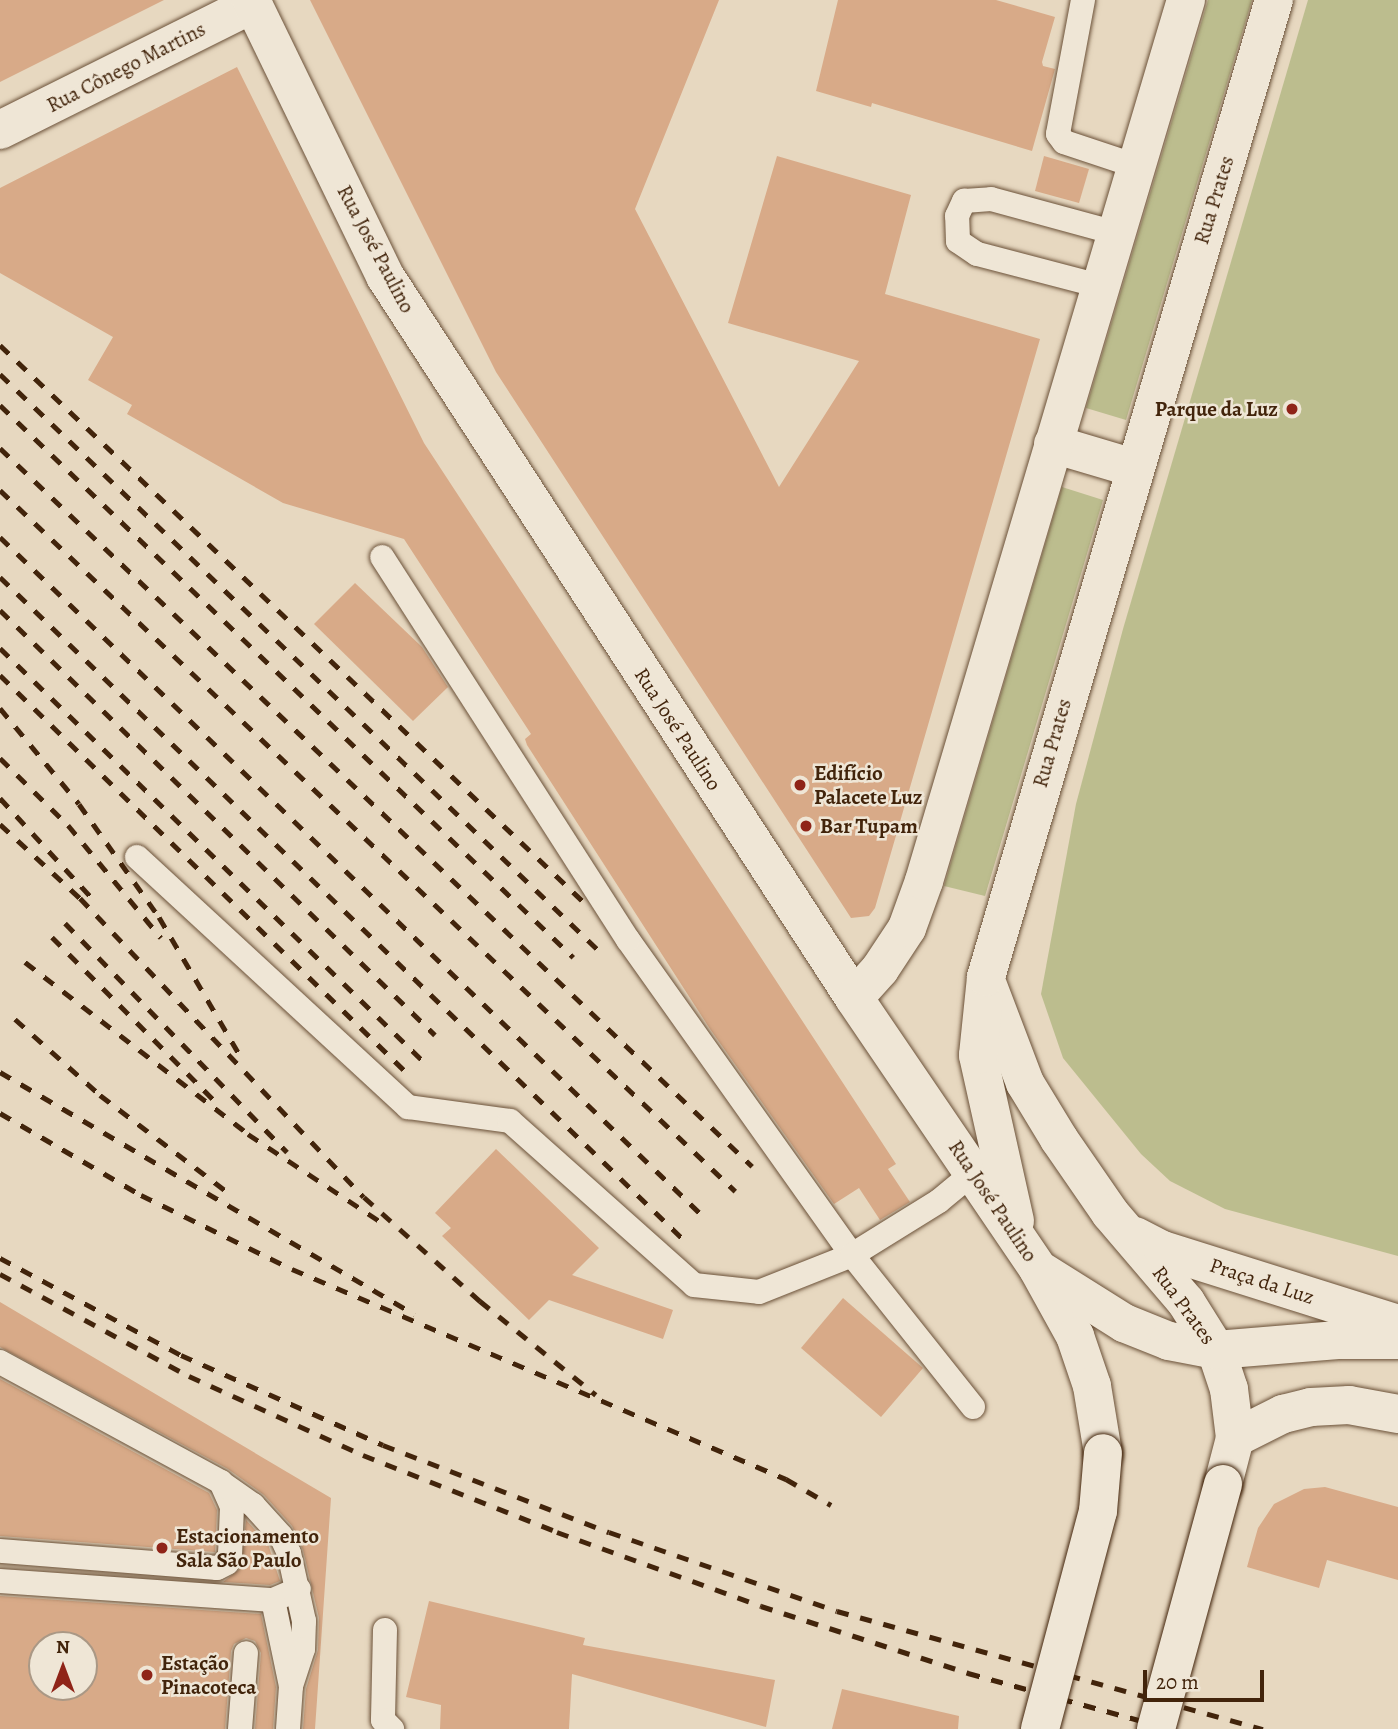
<!DOCTYPE html>
<meta charset="utf-8">
<style>
body{margin:0}
#map{position:relative;width:1398px;height:1729px;overflow:hidden;background:#e7d8c0;font-family:Alegreya,serif}
div>[style]{position:absolute}
.green>*{inset:0;background:#bcbd8e}
.building>*{inset:0;background:#d8aa88}
.roads{filter:drop-shadow(0 0 2px #6b5138) drop-shadow(0 0 2px #6b5138)}
.lane>*{height:24px;margin:-12px;padding:0 12px;transform-origin:12px;border-radius:12px;background:#efe6d6}
.street>*{height:38px;margin:-19px;padding:0 19px;transform-origin:19px;border-radius:19px;background:#efe6d6}
.secondary>*{height:38px;margin:-19px;padding:0 19px;transform-origin:19px;border-radius:19px;background:#efe6d6}
.rail>*{height:5px;margin-top:-2.5px;transform-origin:0;background:repeating-linear-gradient(90deg,#42240b 0 12px,transparent 0 24px)}
.bridges{filter:drop-shadow(0 0 2px #42240b) drop-shadow(0 0 2px #42240b)}
.secondary-bridge>*{height:38px;margin:-19px;padding:0 19px;transform-origin:19px;border-radius:19px;background:#efe6d6}
.dots>*{width:19px;height:19px;translate:-50% -50%;box-sizing:border-box;border:4px solid #efe6d6;border-radius:50%}
span{translate:-50% -50%;white-space:nowrap;text-align:center;line-height:1.15;-webkit-text-stroke:5px #efe6d6;paint-order:stroke}
.street-label{font-size:21px;color:#42240b}
.poi-label{font-size:21px;color:#42240b;font-weight:700}
.right{translate:-100% -50%;text-align:right}
.left{translate:0 -50%;text-align:left}
.north{position:absolute;left:28px;top:1631px;width:70px;height:70px;box-sizing:border-box;background:#efe6d6;border:2px solid #aa9885;border-radius:50%;rotate:0deg;font-size:19px;font-weight:700;line-height:28px;text-align:center;color:#42240b}
.north::after{content:'';display:block;margin:auto;width:24px;height:32px;background:#8f2418;clip-path:polygon(50% 0,100% 100%,50% 72%,0 100%)}
.scale{position:absolute;left:1143px;top:1670px;width:121px;height:32px;box-sizing:border-box;border:4px solid #42240b;border-top:0;padding-left:9px;font-size:21px;line-height:24px;white-space:nowrap;color:#42240b;-webkit-text-stroke:5px #efe6d6;paint-order:stroke}
</style>
<div id="map">
<div class="green">
<div style="clip-path:polygon(1208px 0,1252px 0,1126px 420px,1086px 408px)"></div>
<div style="clip-path:polygon(1308px 0,1398px 0,1398px 1256px,1225px 1209px,1170px 1181px,1141px 1154px,1063px 1058px,1041px 994px,1076px 804px,1123px 629px)"></div>
<div style="clip-path:polygon(1062px 487px,1103px 500px,985px 896px,944px 886px)"></div>
</div>
<div class="building">
<div style="clip-path:polygon(0 0,164px 0,0 82px)"></div>
<div style="clip-path:polygon(310px 0,719px 0,635px 209px,779px 487px,859px 361px,728px 323px,777px 156px,911px 195px,885px 294px,1040px 339px,875px 908px,869px 916px,851px 918px,496px 372px)"></div>
<div style="clip-path:polygon(838px 0,996px 0,1055px 17px,1042px 62px,1043px 66px,1055px 69px,1032px 151px,872px 103px,871px 107px,816px 91px)"></div>
<div style="clip-path:polygon(237px 67px,424px 443px,896px 1164px,888px 1169px,910px 1202px,880px 1220px,859px 1188px,834px 1204px,710px 1029px,527px 745px,525px 739px,531px 734px,404px 539px,283px 503px,127px 414px,132px 405px,88px 380px,113px 337px,0 273px,0 188px)"></div>
<div style="clip-path:polygon(1044px 156px,1089px 169px,1079px 203px,1035px 191px)"></div>
<div style="clip-path:polygon(355px 583px,422px 647px,448px 687px,413px 721px,314px 624px)"></div>
<div style="clip-path:polygon(496px 1149px,599px 1248px,572px 1275px,673px 1310px,663px 1339px,549px 1300px,529px 1320px,442px 1236px,451px 1228px,435px 1213px)"></div>
<div style="clip-path:polygon(843px 1298px,923px 1368px,881px 1417px,801px 1348px)"></div>
<div style="clip-path:polygon(0 1302px,331px 1498px,315px 1729px,303px 1729px,306px 1689px,318px 1650px,319px 1618px,303px 1550px,292px 1526px,264px 1495px,228px 1469px,0 1347px)"></div>
<div style="clip-path:polygon(0 1379px,209px 1493px,217px 1510px,215px 1552px,0 1536px)"></div>
<div style="clip-path:polygon(1325px 1487px,1398px 1507px,1398px 1580px,1327px 1560px,1319px 1588px,1247px 1567px,1258px 1528px,1274px 1504px,1304px 1489px)"></div>
<div style="clip-path:polygon(246px 1520px,268px 1544px,280px 1581px,270px 1585px,223px 1582px,241px 1568px)"></div>
<div style="clip-path:polygon(evenodd,0 1596px,261px 1614px,276px 1687px,273px 1729px,255px 1729px,261px 1653px,255px 1641px,246px 1638px,234px 1644px,231px 1651px,225px 1729px,0 1729px,0 1596px,42px 1645px,84px 1645px,84px 1687px,42px 1687px,42px 1645px)"></div>
<div style="clip-path:polygon(429px 1601px,585px 1638px,583px 1645px,775px 1680px,766px 1727px,572px 1674px,569px 1729px,440px 1729px,441px 1705px,406px 1697px)"></div>
<div style="clip-path:polygon(842px 1689px,959px 1716px,958px 1729px,832px 1729px)"></div>
</div>
<div class="roads">
<div class="lane">
<div style="left:1083px;top:0;width:136px;rotate:100.6deg"></div>
<div style="left:1058px;top:134px;width:10px;rotate:53deg"></div>
<div style="left:1064px;top:142px;width:76px;rotate:18.4deg"></div>
<div style="left:1100px;top:286px;width:127px;rotate:-165.4deg"></div>
<div style="left:977px;top:254px;width:23px;rotate:-146deg"></div>
<div style="left:958px;top:241px;width:25px;rotate:-92deg"></div>
<div style="left:957px;top:216px;width:17px;rotate:-65deg"></div>
<div style="left:964px;top:201px;width:27px;rotate:-4deg"></div>
<div style="left:991px;top:199px;width:130px;rotate:15.2deg"></div>
<div style="left:137px;top:857px;width:369px;rotate:42.7deg"></div>
<div style="left:408px;top:1107px;width:103px;rotate:7.8deg"></div>
<div style="left:510px;top:1121px;width:246px;rotate:41.7deg"></div>
<div style="left:694px;top:1285px;width:65px;rotate:6.1deg"></div>
<div style="left:759px;top:1292px;width:100px;rotate:-21.7deg"></div>
<div style="left:852px;top:1255px;width:387px;rotate:-125.4deg"></div>
<div style="left:628px;top:940px;width:455px;rotate:-122.7deg"></div>
<div style="left:0;top:1362px;width:251px;rotate:28.5deg"></div>
<div style="left:221px;top:1482px;width:27px;rotate:66deg"></div>
<div style="left:232px;top:1507px;width:47px;rotate:92.4deg"></div>
<div style="left:230px;top:1554px;width:9px;rotate:108deg"></div>
<div style="left:227px;top:1563px;width:11px;rotate:153deg"></div>
<div style="left:217px;top:1568px;width:218px;rotate:-175.5deg"></div>
<div style="left:973px;top:1407px;width:194px;rotate:-128.5deg"></div>
<div style="left:852px;top:1255px;width:102px;rotate:-31.8deg"></div>
<div style="left:939px;top:1201px;width:45px;rotate:-39.6deg"></div>
<div style="left:223px;top:1484px;width:37px;rotate:35deg"></div>
<div style="left:253px;top:1505px;width:42px;rotate:47.9deg"></div>
<div style="left:281px;top:1536px;width:19px;rotate:65deg"></div>
<div style="left:289px;top:1553px;width:70px;rotate:77.6deg"></div>
<div style="left:304px;top:1621px;width:28px;rotate:92deg"></div>
<div style="left:303px;top:1649px;width:39px;rotate:108deg"></div>
<div style="left:0;top:1581px;width:274px;rotate:4deg"></div>
<div style="left:273px;top:1600px;width:28px;rotate:-23deg"></div>
<div style="left:273px;top:1600px;width:88px;rotate:78.2deg"></div>
<div style="left:291px;top:1686px;width:43px;rotate:94deg"></div>
<div style="left:385px;top:1630px;width:90px;rotate:91.3deg"></div>
<div style="left:383px;top:1720px;width:13px;rotate:45deg"></div>
<div style="left:240px;top:1729px;width:76px;rotate:-85.5deg"></div>
</div>
<div class="street">
<div style="left:0;top:130px;width:283px;rotate:-26.5deg"></div>
</div>
<div class="secondary">
<div style="left:251px;top:0;width:307px;rotate:64.1deg"></div>
<div style="left:385px;top:276px;width:861px;rotate:56.99deg"></div>
<div style="left:854px;top:998px;width:328px;rotate:55.8deg"></div>
<div style="left:1038px;top:1269px;width:77px;rotate:61.1deg"></div>
<div style="left:1075px;top:1336px;width:53px;rotate:71.2deg"></div>
<div style="left:1092px;top:1386px;width:68px;rotate:80.7deg"></div>
<div style="left:1053px;top:444px;width:84px;rotate:16.5deg"></div>
<div style="left:987px;top:983px;width:107px;rotate:69.2deg"></div>
<div style="left:1025px;top:1083px;width:66px;rotate:58.7deg"></div>
<div style="left:1059px;top:1139px;width:90px;rotate:55.4deg"></div>
<div style="left:1110px;top:1213px;width:117px;rotate:49.5deg"></div>
<div style="left:1186px;top:1302px;width:57px;rotate:58deg"></div>
<div style="left:1216px;top:1350px;width:41px;rotate:71.6deg"></div>
<div style="left:1229px;top:1389px;width:49px;rotate:83deg"></div>
<div style="left:1235px;top:1438px;width:48px;rotate:104.6deg"></div>
<div style="left:854px;top:998px;width:39px;rotate:-48deg"></div>
<div style="left:880px;top:969px;width:49px;rotate:-56.6deg"></div>
<div style="left:907px;top:928px;width:50px;rotate:-70.1deg"></div>
<div style="left:924px;top:881px;width:919px;rotate:-73.44deg"></div>
<div style="left:1015px;top:1221px;width:170px;rotate:-102.6deg"></div>
<div style="left:978px;top:1055px;width:78px;rotate:-84.1deg"></div>
<div style="left:986px;top:977px;width:1019px;rotate:-73.58deg"></div>
<div style="left:1135px;top:1236px;width:31px;rotate:27deg"></div>
<div style="left:1163px;top:1250px;width:246px;rotate:17.5deg"></div>
<div style="left:1043px;top:1272px;width:96px;rotate:32.2deg"></div>
<div style="left:1124px;top:1323px;width:48px;rotate:21.8deg"></div>
<div style="left:1169px;top:1341px;width:48px;rotate:10.8deg"></div>
<div style="left:1216px;top:1350px;width:122px;rotate:-4.7deg"></div>
<div style="left:1338px;top:1340px;width:60px"></div>
<div style="left:1235px;top:1438px;width:54px;rotate:-26.6deg"></div>
<div style="left:1283px;top:1414px;width:29px;rotate:-14deg"></div>
<div style="left:1311px;top:1407px;width:38px;rotate:-3deg"></div>
<div style="left:1349px;top:1405px;width:50px;rotate:10.4deg"></div>
</div>
</div>
<div class="rail">
<div style="left:0;top:345px;width:816px;rotate:43.66deg"></div>
<div style="left:0;top:374px;width:829px;rotate:43.92deg"></div>
<div style="left:0;top:405px;width:796px;rotate:43.93deg"></div>
<div style="left:0;top:448px;width:1040px;rotate:43.68deg"></div>
<div style="left:0;top:490px;width:1016px;rotate:43.64deg"></div>
<div style="left:0;top:537px;width:980px;rotate:44.01deg"></div>
<div style="left:0;top:577px;width:953px;rotate:44.11deg"></div>
<div style="left:0;top:610px;width:608px;rotate:44.33deg"></div>
<div style="left:0;top:648px;width:593px;rotate:44.32deg"></div>
<div style="left:0;top:675px;width:568px;rotate:44.36deg"></div>
<div style="left:0;top:708px;width:124px;rotate:50.5deg"></div>
<div style="left:79px;top:804px;width:138px;rotate:54.7deg"></div>
<div style="left:159px;top:917px;width:164px;rotate:59.7deg"></div>
<div style="left:0;top:758px;width:95px;rotate:44.6deg"></div>
<div style="left:68px;top:825px;width:146px;rotate:50.5deg"></div>
<div style="left:0;top:798px;width:136px;rotate:47.4deg"></div>
<div style="left:0;top:824px;width:109px;rotate:42.8deg"></div>
<div style="left:80px;top:898px;width:412px;rotate:46.5deg"></div>
<div style="left:364px;top:1197px;width:156px;rotate:41.9deg"></div>
<div style="left:480px;top:1301px;width:149px;rotate:39deg"></div>
<div style="left:65px;top:923px;width:319px;rotate:45.9deg"></div>
<div style="left:52px;top:937px;width:231px;rotate:45.2deg"></div>
<div style="left:25px;top:962px;width:282px;rotate:37.6deg"></div>
<div style="left:248px;top:1134px;width:163px;rotate:33.5deg"></div>
<div style="left:15px;top:1019px;width:114px;rotate:41.8deg"></div>
<div style="left:100px;top:1095px;width:158px;rotate:37.3deg"></div>
<div style="left:0;top:1072px;width:480px;rotate:30.3deg"></div>
<div style="left:0;top:1113px;width:163px;rotate:30.2deg"></div>
<div style="left:141px;top:1195px;width:168px;rotate:26.1deg"></div>
<div style="left:292px;top:1269px;width:537px;rotate:23.03deg"></div>
<div style="left:786px;top:1479px;width:52px;rotate:30deg"></div>
<div style="left:0;top:1258px;width:205px;rotate:28.2deg"></div>
<div style="left:181px;top:1355px;width:221px;rotate:24deg"></div>
<div style="left:383px;top:1445px;width:242px;rotate:21.1deg"></div>
<div style="left:609px;top:1532px;width:241px;rotate:19.1deg"></div>
<div style="left:837px;top:1611px;width:442px;rotate:15.5deg"></div>
<div style="left:0;top:1274px;width:215px;rotate:28.4deg"></div>
<div style="left:189px;top:1376px;width:191px;rotate:24.4deg"></div>
<div style="left:363px;top:1455px;width:209px;rotate:21.6deg"></div>
<div style="left:557px;top:1532px;width:217px;rotate:19.9deg"></div>
<div style="left:761px;top:1606px;width:218px;rotate:17.9deg"></div>
<div style="left:968px;top:1673px;width:211px;rotate:15.4deg"></div>
</div>
<div class="bridges">
<div class="secondary-bridge">
<div style="left:1040px;top:1729px;width:226px;rotate:-75.1deg"></div>
<div style="left:1098px;top:1511px;width:58px;rotate:-85.1deg"></div>
<div style="left:1156px;top:1729px;width:254px;rotate:-74.7deg"></div>
</div>
</div>
<div class="dots">
<div style="left:1292px;top:409px;background:#8f2418"></div>
<div style="left:800px;top:785px;background:#8f2418"></div>
<div style="left:806px;top:826px;background:#8f2418"></div>
<div style="left:162px;top:1548px;background:#8f2418"></div>
<div style="left:147px;top:1675px;background:#8f2418"></div>
</div>
<div class="street-label">
<span style="left:126px;top:67px;rotate:-27deg">Rua Cônego Martins</span>
<span style="left:1214px;top:200px;rotate:-73deg">Rua Prates</span>
<span style="left:376px;top:249px;rotate:62deg">Rua José Paulino</span>
<span style="left:678px;top:729px;rotate:57deg">Rua José Paulino</span>
<span style="left:1052px;top:743px;rotate:-74deg">Rua Prates</span>
<span style="left:993px;top:1201px;rotate:56deg">Rua José Paulino</span>
<span style="left:1262px;top:1281px;rotate:18deg">Praça da Luz</span>
<span style="left:1184px;top:1305px;rotate:54deg">Rua Prates</span>
</div>
<div class="poi-label">
<span class="right" style="left:1278px;top:409px">Parque da Luz</span>
<span class="left" style="left:814px;top:785px">Edifício<br>Palacete Luz</span>
<span class="left" style="left:820px;top:826px">Bar Tupam</span>
<span class="left" style="left:176px;top:1548px">Estacionamento<br>Sala São Paulo</span>
<span class="left" style="left:161px;top:1675px">Estação<br>Pinacoteca</span>
</div>
<div class="north">N</div>
<div class="scale">20 m</div>
</div>
